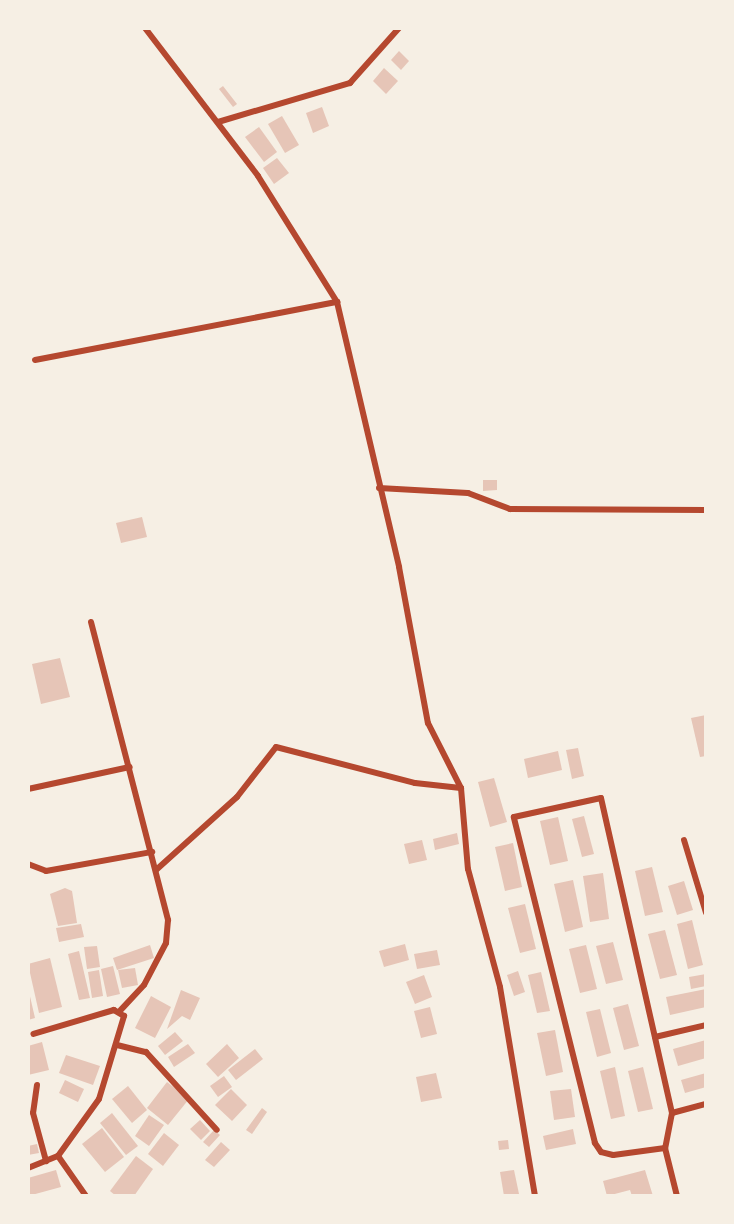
<!DOCTYPE html>
<style>
body{margin:0}
#map{position:relative;width:734px;height:1224px;overflow:hidden;background:#f6efe4;font-family:Raleway,sans-serif}
div>[style]{position:absolute}
.building>*{inset:0;background:#e6c5b7}
.minor>*{height:6px;margin:-3px;padding:0 3px;transform-origin:3px;border-radius:3px;background:#b5482f}
span{translate:-50% -50%;white-space:nowrap;text-align:center;line-height:1.15;-webkit-text-stroke:5px #f6efe4;paint-order:stroke}
.frame{position:absolute;inset:0;border:30px solid #f6efe4;pointer-events:none}
</style>
<div id="map">
<div class="building">
<div style="clip-path:polygon(399px 51px,409px 61px,401px 70px,391px 60px)"></div>
<div style="clip-path:polygon(384px 68px,398px 81px,386px 94px,373px 81px)"></div>
<div style="clip-path:polygon(223px 86px,237px 104px,233px 107px,219px 89px)"></div>
<div style="clip-path:polygon(322px 107px,329px 126px,313px 133px,306px 113px)"></div>
<div style="clip-path:polygon(282px 116px,299px 145px,285px 153px,268px 124px)"></div>
<div style="clip-path:polygon(259px 127px,277px 152px,264px 162px,245px 137px)"></div>
<div style="clip-path:polygon(277px 158px,289px 173px,274px 184px,263px 168px)"></div>
<div style="clip-path:polygon(483px 480px,497px 480px,497px 490px,483px 491px)"></div>
<div style="clip-path:polygon(142px 517px,147px 537px,121px 543px,116px 523px)"></div>
<div style="clip-path:polygon(60px 658px,70px 697px,41px 704px,32px 664px)"></div>
<div style="clip-path:polygon(706px 715px,706px 756px,700px 757px,691px 718px)"></div>
<div style="clip-path:polygon(578px 748px,584px 776px,572px 779px,566px 750px)"></div>
<div style="clip-path:polygon(558px 751px,562px 770px,528px 778px,524px 759px)"></div>
<div style="clip-path:polygon(494px 778px,507px 822px,490px 827px,478px 782px)"></div>
<div style="clip-path:polygon(584px 816px,594px 854px,582px 857px,572px 819px)"></div>
<div style="clip-path:polygon(558px 817px,568px 861px,550px 865px,540px 821px)"></div>
<div style="clip-path:polygon(457px 833px,459px 844px,435px 850px,433px 839px)"></div>
<div style="clip-path:polygon(422px 840px,427px 860px,409px 864px,404px 844px)"></div>
<div style="clip-path:polygon(513px 843px,522px 887px,505px 891px,495px 847px)"></div>
<div style="clip-path:polygon(652px 867px,663px 912px,645px 916px,635px 871px)"></div>
<div style="clip-path:polygon(603px 873px,609px 919px,590px 922px,583px 876px)"></div>
<div style="clip-path:polygon(573px 880px,583px 927px,565px 932px,554px 884px)"></div>
<div style="clip-path:polygon(684px 881px,693px 910px,677px 915px,668px 886px)"></div>
<div style="clip-path:polygon(65px 888px,72px 891px,77px 923px,58px 926px,50px 894px)"></div>
<div style="clip-path:polygon(525px 904px,536px 949px,520px 953px,508px 908px)"></div>
<div style="clip-path:polygon(692px 920px,703px 965px,688px 969px,677px 924px)"></div>
<div style="clip-path:polygon(81px 924px,84px 937px,59px 942px,56px 928px)"></div>
<div style="clip-path:polygon(665px 930px,677px 975px,660px 979px,648px 934px)"></div>
<div style="clip-path:polygon(613px 942px,623px 980px,606px 984px,596px 946px)"></div>
<div style="clip-path:polygon(405px 944px,409px 960px,384px 967px,379px 951px)"></div>
<div style="clip-path:polygon(150px 945px,154px 958px,117px 970px,113px 958px)"></div>
<div style="clip-path:polygon(586px 945px,597px 989px,580px 993px,569px 949px)"></div>
<div style="clip-path:polygon(97px 946px,100px 967px,87px 969px,84px 947px)"></div>
<div style="clip-path:polygon(437px 950px,440px 965px,417px 969px,414px 954px)"></div>
<div style="clip-path:polygon(79px 951px,90px 998px,79px 1000px,68px 954px)"></div>
<div style="clip-path:polygon(50px 958px,62px 1007px,39px 1013px,28px 964px)"></div>
<div style="clip-path:polygon(113px 966px,120px 994px,107px 997px,101px 969px)"></div>
<div style="clip-path:polygon(135px 968px,138px 985px,122px 988px,118px 970px)"></div>
<div style="clip-path:polygon(99px 970px,103px 996px,92px 998px,88px 972px)"></div>
<div style="clip-path:polygon(518px 971px,525px 992px,514px 996px,507px 975px)"></div>
<div style="clip-path:polygon(541px 972px,550px 1011px,537px 1013px,528px 975px)"></div>
<div style="clip-path:polygon(706px 974px,706px 986px,691px 989px,689px 977px)"></div>
<div style="clip-path:polygon(424px 975px,432px 997px,415px 1004px,406px 982px)"></div>
<div style="clip-path:polygon(706px 989px,706px 1007px,670px 1015px,666px 997px)"></div>
<div style="clip-path:polygon(181px 990px,200px 998px,190px 1020px,182px 1016px,167px 1029px)"></div>
<div style="clip-path:polygon(29px 992px,35px 1018px,28px 1020px,28px 993px)"></div>
<div style="clip-path:polygon(151px 996px,171px 1007px,155px 1038px,135px 1028px)"></div>
<div style="clip-path:polygon(628px 1004px,639px 1046px,624px 1050px,613px 1008px)"></div>
<div style="clip-path:polygon(430px 1007px,437px 1034px,421px 1038px,414px 1011px)"></div>
<div style="clip-path:polygon(600px 1009px,611px 1053px,597px 1057px,586px 1012px)"></div>
<div style="clip-path:polygon(555px 1030px,563px 1072px,546px 1076px,537px 1033px)"></div>
<div style="clip-path:polygon(175px 1032px,183px 1041px,165px 1055px,158px 1046px)"></div>
<div style="clip-path:polygon(706px 1040px,706px 1058px,678px 1066px,673px 1049px)"></div>
<div style="clip-path:polygon(42px 1042px,49px 1070px,28px 1075px,28px 1046px)"></div>
<div style="clip-path:polygon(188px 1044px,195px 1053px,174px 1067px,168px 1057px)"></div>
<div style="clip-path:polygon(227px 1044px,239px 1058px,218px 1077px,206px 1064px)"></div>
<div style="clip-path:polygon(255px 1049px,263px 1059px,236px 1080px,228px 1070px)"></div>
<div style="clip-path:polygon(66px 1055px,100px 1066px,93px 1085px,59px 1073px)"></div>
<div style="clip-path:polygon(615px 1067px,625px 1116px,611px 1119px,600px 1071px)"></div>
<div style="clip-path:polygon(643px 1067px,653px 1109px,638px 1112px,628px 1071px)"></div>
<div style="clip-path:polygon(436px 1073px,442px 1098px,421px 1102px,416px 1077px)"></div>
<div style="clip-path:polygon(706px 1073px,706px 1087px,685px 1093px,681px 1080px)"></div>
<div style="clip-path:polygon(224px 1076px,232px 1087px,218px 1097px,210px 1086px)"></div>
<div style="clip-path:polygon(65px 1080px,84px 1089px,78px 1102px,59px 1093px)"></div>
<div style="clip-path:polygon(167px 1082px,189px 1099px,168px 1125px,147px 1108px)"></div>
<div style="clip-path:polygon(128px 1086px,147px 1110px,132px 1123px,112px 1099px)"></div>
<div style="clip-path:polygon(231px 1089px,247px 1105px,232px 1121px,215px 1105px)"></div>
<div style="clip-path:polygon(571px 1089px,575px 1117px,554px 1120px,550px 1091px)"></div>
<div style="clip-path:polygon(262px 1108px,267px 1112px,252px 1134px,246px 1130px)"></div>
<div style="clip-path:polygon(112px 1113px,138px 1146px,126px 1155px,100px 1123px)"></div>
<div style="clip-path:polygon(149px 1115px,164px 1125px,149px 1146px,135px 1136px)"></div>
<div style="clip-path:polygon(200px 1120px,210px 1131px,201px 1140px,190px 1129px)"></div>
<div style="clip-path:polygon(102px 1128px,124px 1157px,105px 1172px,82px 1144px)"></div>
<div style="clip-path:polygon(573px 1129px,576px 1144px,546px 1150px,543px 1136px)"></div>
<div style="clip-path:polygon(214px 1130px,220px 1135px,209px 1147px,203px 1142px)"></div>
<div style="clip-path:polygon(164px 1133px,179px 1145px,163px 1166px,148px 1154px)"></div>
<div style="clip-path:polygon(508px 1140px,509px 1149px,499px 1150px,498px 1141px)"></div>
<div style="clip-path:polygon(221px 1142px,230px 1150px,214px 1167px,205px 1160px)"></div>
<div style="clip-path:polygon(37px 1144px,39px 1153px,28px 1155px,28px 1146px)"></div>
<div style="clip-path:polygon(136px 1156px,153px 1169px,134px 1196px,116px 1196px,110px 1191px)"></div>
<div style="clip-path:polygon(56px 1170px,61px 1187px,28px 1196px,28px 1178px)"></div>
<div style="clip-path:polygon(514px 1170px,519px 1194px,504px 1196px,500px 1172px)"></div>
<div style="clip-path:polygon(645px 1170px,653px 1196px,632px 1196px,630px 1190px,607px 1196px,603px 1181px)"></div>
</div>
<div class="minor">
<div style="left:145px;top:28px;width:186px;rotate:52.6deg"></div>
<div style="left:258px;top:176px;width:149px;rotate:57.9deg"></div>
<div style="left:337px;top:302px;width:272px;rotate:76.8deg"></div>
<div style="left:399px;top:567px;width:159px;rotate:79.5deg"></div>
<div style="left:428px;top:723px;width:73px;rotate:63.1deg"></div>
<div style="left:461px;top:788px;width:81px;rotate:85.1deg"></div>
<div style="left:468px;top:869px;width:122px;rotate:74.8deg"></div>
<div style="left:500px;top:987px;width:212px;rotate:80.5deg"></div>
<div style="left:218px;top:122px;width:138px;rotate:-16.5deg"></div>
<div style="left:350px;top:83px;width:74px;rotate:-48.3deg"></div>
<div style="left:35px;top:360px;width:308px;rotate:-10.9deg"></div>
<div style="left:379px;top:488px;width:89px;rotate:3.2deg"></div>
<div style="left:468px;top:493px;width:45px;rotate:20.9deg"></div>
<div style="left:510px;top:509px;width:196px;rotate:0.3deg"></div>
<div style="left:91px;top:622px;width:308px;rotate:75.5deg"></div>
<div style="left:168px;top:920px;width:23px;rotate:95deg"></div>
<div style="left:166px;top:943px;width:47px;rotate:117.6deg"></div>
<div style="left:144px;top:985px;width:34px;rotate:133deg"></div>
<div style="left:28px;top:789px;width:104px;rotate:-12.2deg"></div>
<div style="left:684px;top:840px;width:76px;rotate:73.2deg"></div>
<div style="left:28px;top:864px;width:19px;rotate:21deg"></div>
<div style="left:46px;top:871px;width:108px;rotate:-10.2deg"></div>
<div style="left:156px;top:870px;width:109px;rotate:-42deg"></div>
<div style="left:237px;top:797px;width:63px;rotate:-52deg"></div>
<div style="left:276px;top:747px;width:144px;rotate:14.5deg"></div>
<div style="left:415px;top:783px;width:46px;rotate:6.2deg"></div>
<div style="left:655px;top:1037px;width:52px;rotate:-13.2deg"></div>
<div style="left:117px;top:1045px;width:30px;rotate:14deg"></div>
<div style="left:146px;top:1052px;width:105px;rotate:47.7deg"></div>
<div style="left:37px;top:1085px;width:28px;rotate:98deg"></div>
<div style="left:33px;top:1113px;width:50px;rotate:74.8deg"></div>
<div style="left:672px;top:1113px;width:35px;rotate:-15deg"></div>
<div style="left:665px;top:1148px;width:52px;rotate:172.3deg"></div>
<div style="left:613px;top:1155px;width:12px;rotate:-166deg"></div>
<div style="left:601px;top:1152px;width:11px;rotate:-124deg"></div>
<div style="left:595px;top:1143px;width:336px;rotate:-104deg"></div>
<div style="left:514px;top:817px;width:89px;rotate:-12.3deg"></div>
<div style="left:601px;top:798px;width:323px;rotate:77.3deg"></div>
<div style="left:672px;top:1113px;width:36px;rotate:101deg"></div>
<div style="left:665px;top:1148px;width:49px;rotate:76deg"></div>
<div style="left:58px;top:1156px;width:49px;rotate:55deg"></div>
<div style="left:28px;top:1168px;width:32px;rotate:-22deg"></div>
<div style="left:58px;top:1156px;width:70px;rotate:-54.3deg"></div>
<div style="left:99px;top:1099px;width:87px;rotate:-73.2deg"></div>
<div style="left:124px;top:1016px;width:12px;rotate:-149deg"></div>
<div style="left:114px;top:1010px;width:84px;rotate:163.5deg"></div>
</div>
<div class="frame"></div>
</div>
